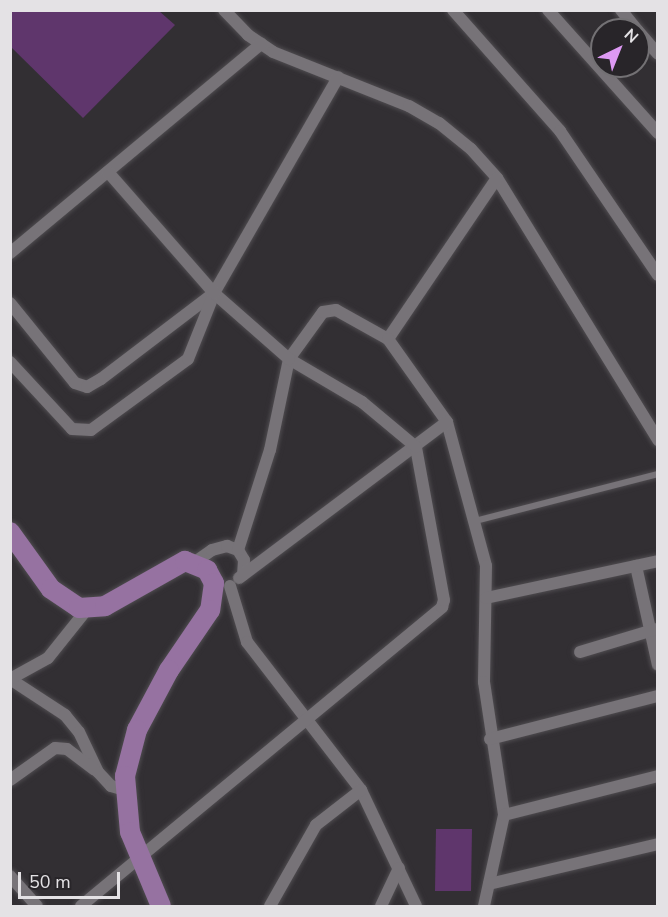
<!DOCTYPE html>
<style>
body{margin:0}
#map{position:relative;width:668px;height:917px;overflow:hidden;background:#322f33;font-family:"Nunito Sans",sans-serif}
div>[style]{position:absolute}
.green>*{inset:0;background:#5f366c}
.roads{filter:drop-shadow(0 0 2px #4f4c50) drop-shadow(0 0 2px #4f4c50)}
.service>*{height:6px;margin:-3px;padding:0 3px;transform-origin:3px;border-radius:3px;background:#777378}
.minor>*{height:12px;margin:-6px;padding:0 6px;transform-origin:6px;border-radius:6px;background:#777378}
.primary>*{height:20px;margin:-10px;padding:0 10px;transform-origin:10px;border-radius:10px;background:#9672a1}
span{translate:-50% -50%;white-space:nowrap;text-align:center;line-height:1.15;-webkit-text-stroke:5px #282529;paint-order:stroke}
.frame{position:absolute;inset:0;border:12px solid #e4e2e5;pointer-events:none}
.north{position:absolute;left:590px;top:18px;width:60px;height:60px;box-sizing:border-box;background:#282529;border:2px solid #737174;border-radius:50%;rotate:43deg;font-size:16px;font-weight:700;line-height:24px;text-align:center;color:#e4e2e5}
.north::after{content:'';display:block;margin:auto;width:21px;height:27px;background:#dd99f3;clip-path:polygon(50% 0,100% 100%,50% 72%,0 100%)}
.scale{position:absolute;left:18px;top:872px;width:102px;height:27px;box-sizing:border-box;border:3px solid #e4e2e5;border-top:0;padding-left:8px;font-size:18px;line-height:21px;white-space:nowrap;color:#e4e2e5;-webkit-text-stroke:4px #282529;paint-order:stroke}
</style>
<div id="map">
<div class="green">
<div style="clip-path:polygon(10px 11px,159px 11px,175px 25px,83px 118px,11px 47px)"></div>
<div style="clip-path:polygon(436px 829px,472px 829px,471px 891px,435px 891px)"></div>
</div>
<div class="roads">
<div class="service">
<div style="left:475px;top:521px;width:189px;rotate:-14.4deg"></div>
</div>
<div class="minor">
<div style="left:224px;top:10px;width:35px;rotate:46deg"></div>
<div style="left:248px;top:35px;width:30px;rotate:34deg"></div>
<div style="left:273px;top:52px;width:146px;rotate:21.7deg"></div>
<div style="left:409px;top:106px;width:34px;rotate:30deg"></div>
<div style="left:439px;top:123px;width:41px;rotate:39.1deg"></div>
<div style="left:471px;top:149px;width:39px;rotate:48deg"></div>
<div style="left:497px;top:178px;width:308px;rotate:58.4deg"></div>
<div style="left:453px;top:10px;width:162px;rotate:48.5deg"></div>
<div style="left:560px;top:131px;width:174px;rotate:55.8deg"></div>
<div style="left:548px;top:10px;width:165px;rotate:48.2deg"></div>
<div style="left:621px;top:10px;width:26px;rotate:51deg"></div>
<div style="left:638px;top:31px;width:30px;rotate:49deg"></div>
<div style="left:10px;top:253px;width:327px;rotate:-39.8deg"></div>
<div style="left:10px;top:303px;width:103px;rotate:50.9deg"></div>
<div style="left:75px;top:383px;width:13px;rotate:18deg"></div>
<div style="left:87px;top:387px;width:16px;rotate:-30deg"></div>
<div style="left:101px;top:379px;width:142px;rotate:-37.3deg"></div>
<div style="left:214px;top:293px;width:249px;rotate:-60.1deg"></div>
<div style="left:388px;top:339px;width:194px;rotate:-55.9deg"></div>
<div style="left:10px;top:362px;width:91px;rotate:47.2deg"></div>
<div style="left:72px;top:429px;width:19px;rotate:3deg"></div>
<div style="left:91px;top:430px;width:120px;rotate:-36.2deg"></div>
<div style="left:188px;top:359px;width:70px;rotate:-68.2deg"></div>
<div style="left:195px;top:562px;width:21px;rotate:-35deg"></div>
<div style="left:212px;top:550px;width:16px;rotate:-15deg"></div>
<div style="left:227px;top:546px;width:12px;rotate:20deg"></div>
<div style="left:636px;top:566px;width:101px;rotate:77.5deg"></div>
<div style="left:243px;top:575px;width:15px;rotate:-86deg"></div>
<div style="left:244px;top:560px;width:12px;rotate:-121deg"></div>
<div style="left:238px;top:550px;width:105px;rotate:-72.3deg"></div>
<div style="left:270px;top:450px;width:93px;rotate:-78.2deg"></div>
<div style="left:289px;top:359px;width:58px;rotate:-54.1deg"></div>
<div style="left:323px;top:312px;width:13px;rotate:-9deg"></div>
<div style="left:336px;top:310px;width:60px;rotate:29.1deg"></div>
<div style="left:388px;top:339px;width:102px;rotate:54.6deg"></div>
<div style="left:447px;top:422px;width:149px;rotate:74.8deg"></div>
<div style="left:486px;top:566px;width:116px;rotate:91deg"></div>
<div style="left:484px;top:682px;width:134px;rotate:81.4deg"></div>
<div style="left:504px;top:815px;width:93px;rotate:102.4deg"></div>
<div style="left:239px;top:578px;width:260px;rotate:-36.9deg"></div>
<div style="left:230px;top:586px;width:59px;rotate:73.1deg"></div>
<div style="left:247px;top:642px;width:187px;rotate:52.4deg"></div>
<div style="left:361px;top:790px;width:128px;rotate:64.6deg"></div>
<div style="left:486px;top:598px;width:176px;rotate:-12.1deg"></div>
<div style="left:580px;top:652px;width:79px;rotate:-16.8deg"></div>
<div style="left:10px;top:679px;width:66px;rotate:33.2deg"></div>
<div style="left:65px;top:715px;width:22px;rotate:51deg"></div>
<div style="left:79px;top:732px;width:44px;rotate:64.6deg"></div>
<div style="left:98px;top:772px;width:19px;rotate:47deg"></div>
<div style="left:111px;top:786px;width:15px;rotate:16deg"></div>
<div style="left:10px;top:679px;width:43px;rotate:-28.9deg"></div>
<div style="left:48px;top:658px;width:64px;rotate:-51.3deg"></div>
<div style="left:490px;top:739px;width:173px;rotate:-14.4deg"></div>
<div style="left:10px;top:780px;width:55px;rotate:-35.4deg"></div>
<div style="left:55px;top:748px;width:12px;rotate:5deg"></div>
<div style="left:67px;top:749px;width:34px;rotate:37deg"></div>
<div style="left:504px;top:815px;width:159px;rotate:-14.2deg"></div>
<div style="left:10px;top:876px;width:40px;rotate:48deg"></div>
<div style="left:489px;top:884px;width:174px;rotate:-13.3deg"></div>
<div style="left:81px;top:906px;width:469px;rotate:-39.6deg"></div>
<div style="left:442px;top:607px;width:7px;rotate:-74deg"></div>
<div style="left:444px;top:600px;width:156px;rotate:-100.4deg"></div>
<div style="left:416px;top:447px;width:70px;rotate:-140.2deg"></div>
<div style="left:362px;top:402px;width:85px;rotate:-149.5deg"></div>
<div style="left:289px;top:359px;width:100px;rotate:-138.7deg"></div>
<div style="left:214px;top:293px;width:161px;rotate:-131.2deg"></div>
<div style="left:270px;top:906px;width:93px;rotate:-60.4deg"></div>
<div style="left:316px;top:825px;width:57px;rotate:-37.9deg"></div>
<div style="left:381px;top:906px;width:42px;rotate:-64.7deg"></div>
</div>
<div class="primary">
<div style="left:10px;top:532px;width:70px;rotate:54.3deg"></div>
<div style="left:51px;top:589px;width:34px;rotate:34deg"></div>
<div style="left:79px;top:608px;width:26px;rotate:-4deg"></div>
<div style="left:105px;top:606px;width:92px;rotate:-29.4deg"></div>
<div style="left:185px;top:561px;width:24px;rotate:22deg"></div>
<div style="left:207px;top:570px;width:15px;rotate:62deg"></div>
<div style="left:214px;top:583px;width:27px;rotate:98deg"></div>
<div style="left:210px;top:610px;width:73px;rotate:124.3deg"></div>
<div style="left:169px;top:670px;width:68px;rotate:118.1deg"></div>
<div style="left:137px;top:730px;width:48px;rotate:104.6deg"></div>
<div style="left:125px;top:776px;width:56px;rotate:84.9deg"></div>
<div style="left:130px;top:832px;width:80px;rotate:67.3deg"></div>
</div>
</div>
<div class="frame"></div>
<div class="north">N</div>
<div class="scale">50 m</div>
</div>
